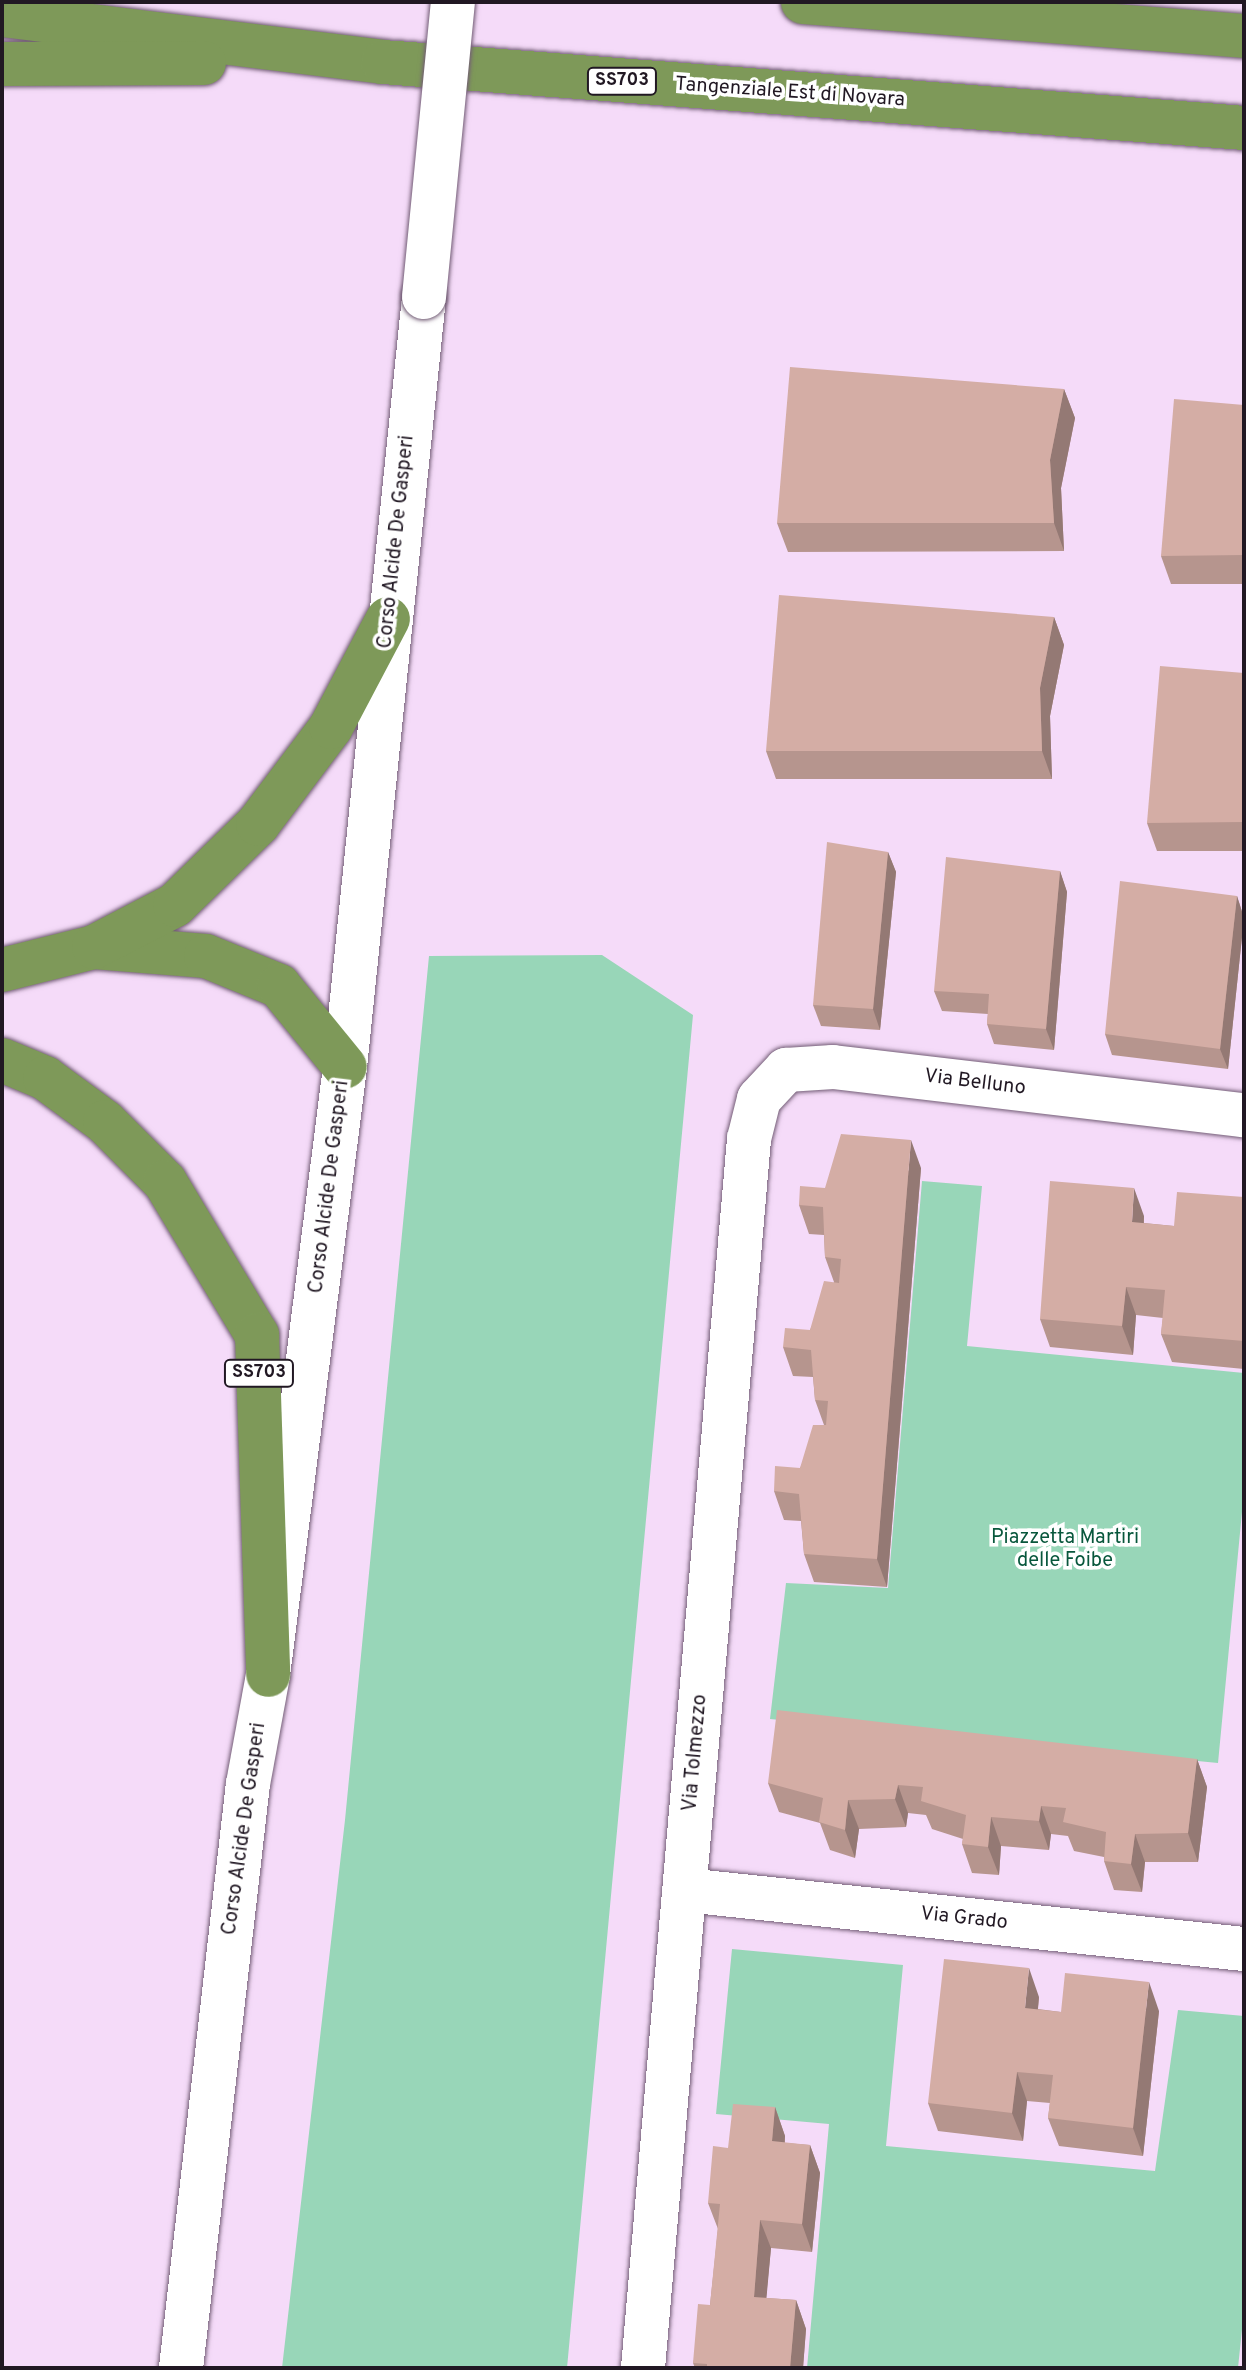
<!DOCTYPE html>
<style>
body{margin:0}
#map{position:relative;width:1246px;height:2370px;overflow:hidden;background:#f5dbf9;font-family:Overpass,sans-serif}
div>[style]{position:absolute}
.green>*{inset:0;background:#98d6b8}
.roads{filter:drop-shadow(0 0 2px #735d76) drop-shadow(0 0 2px #735d76)}
.street>*{height:44px;margin:-22px;padding:0 22px;transform-origin:22px;border-radius:22px;background:#fff}
.highway>*{height:44px;margin:-22px;padding:0 22px;transform-origin:22px;border-radius:22px;background:#7e9959}
.bridges{filter:drop-shadow(0 0 2px #735d76) drop-shadow(0 0 2px #735d76)}
.street-bridge>*{height:44px;margin:-22px;padding:0 22px;transform-origin:22px;border-radius:22px;background:#fff}
.wall>*{inset:0;background:#b6958e}
.shaded-wall>*{inset:0;background:#947974}
.building>*{inset:0;background:#d4ada5}
span{translate:-50% -50%;white-space:nowrap;text-align:center;line-height:1.15;-webkit-text-stroke:7px #fff;paint-order:stroke}
.shield-label span{padding:2px 6px;background:#fff;border:2px solid;border-radius:6px;-webkit-text-stroke-width:0}
.shield-label{font-size:18px;color:#211823;font-weight:700}
.street-label{font-size:20px;color:#211823}
.park-label{font-size:20px;color:#08573c}
.frame{position:absolute;inset:0;border:4px solid #211823;pointer-events:none}
</style>
<div id="map">
<div class="green">
<div style="clip-path:polygon(602px 955px,693px 1015px,567px 2368px,282px 2368px,345px 1820px,429px 956px)"></div>
<div style="clip-path:polygon(922px 1181px,982px 1186px,967px 1346px,1244px 1373px,1244px 1491px,1218px 1763px,770px 1719px,786px 1583px,888px 1588px)"></div>
<div style="clip-path:polygon(732px 1949px,903px 1965px,886px 2146px,1155px 2171px,1178px 2010px,1244px 2016px,1244px 2310px,1238px 2368px,807px 2368px,829px 2124px,716px 2114px)"></div>
</div>
<div class="roads">
<div class="street">
<div style="left:685px;top:1890px;width:562px;rotate:6.03deg"></div>
<div style="left:181px;top:2368px;width:588px;rotate:-83.46deg"></div>
<div style="left:248px;top:1784px;width:111px;rotate:-79.6deg"></div>
<div style="left:268px;top:1675px;width:613px;rotate:-82.78deg"></div>
<div style="left:345px;top:1067px;width:774px;rotate:-84.14deg"></div>
<div style="left:643px;top:2368px;width:1234px;rotate:-85.07deg"></div>
<div style="left:749px;top:1139px;width:41px;rotate:-76deg"></div>
<div style="left:759px;top:1099px;width:40px;rotate:-47deg"></div>
<div style="left:786px;top:1070px;width:47px;rotate:-3.7deg"></div>
<div style="left:833px;top:1067px;width:414px;rotate:6.7deg"></div>
</div>
<div class="highway">
<div style="left:803px;top:2px;width:442px;rotate:4.4deg"></div>
<div style="left:2px;top:15px;width:384px;rotate:7deg"></div>
<div style="left:383px;top:62px;width:864px;rotate:4.38deg"></div>
<div style="left:2px;top:64px;width:202px;rotate:-0.3deg"></div>
<div style="left:94px;top:947px;width:112px;rotate:4.6deg"></div>
<div style="left:206px;top:956px;width:79px;rotate:22.3deg"></div>
<div style="left:279px;top:986px;width:104px;rotate:50.8deg"></div>
<div style="left:2px;top:970px;width:95px;rotate:-14deg"></div>
<div style="left:94px;top:947px;width:91px;rotate:-27.4deg"></div>
<div style="left:175px;top:905px;width:116px;rotate:-44.3deg"></div>
<div style="left:258px;top:824px;width:121px;rotate:-53deg"></div>
<div style="left:331px;top:727px;width:122px;rotate:-62.2deg"></div>
<div style="left:2px;top:1060px;width:47px;rotate:22.7deg"></div>
<div style="left:45px;top:1078px;width:74px;rotate:36.3deg"></div>
<div style="left:105px;top:1122px;width:85px;rotate:45deg"></div>
<div style="left:165px;top:1182px;width:179px;rotate:59deg"></div>
<div style="left:257px;top:1335px;width:340px;rotate:88.1deg"></div>
</div>
</div>
<div class="bridges">
<div class="street-bridge">
<div style="left:424px;top:297px;width:296px;rotate:-84.4deg"></div>
</div>
</div>
<div class="wall">
<div style="clip-path:polygon(1064px 389px,1075px 418px,1061px 488px,1064px 551px,788px 552px,777px 523px)"></div>
<div style="clip-path:polygon(1244px 405px,1244px 584px,1171px 584px,1161px 556px)"></div>
<div style="clip-path:polygon(1054px 617px,1064px 645px,1050px 716px,1052px 779px,776px 779px,766px 751px)"></div>
<div style="clip-path:polygon(1244px 673px,1244px 851px,1157px 851px,1147px 823px)"></div>
<div style="clip-path:polygon(888px 852px,896px 872px,880px 1030px,821px 1026px,813px 1005px)"></div>
<div style="clip-path:polygon(1060px 871px,1067px 892px,1054px 1050px,994px 1044px,987px 1024px,988px 1014px,942px 1011px,934px 991px)"></div>
<div style="clip-path:polygon(1237px 896px,1244px 918px,1228px 1069px,1112px 1055px,1105px 1034px)"></div>
<div style="clip-path:polygon(921px 1168px,887px 1587px,814px 1582px,804px 1554px,801px 1521px,784px 1520px,774px 1491px,800px 1468px,824px 1425px,815px 1400px,813px 1377px,793px 1376px,783px 1347px,810px 1330px,834px 1282px,825px 1257px,824px 1235px,809px 1234px,799px 1205px,825px 1188px)"></div>
<div style="clip-path:polygon(1244px 1197px,1244px 1369px,1172px 1362px,1161px 1334px,1163px 1318px,1136px 1315px,1133px 1355px,1050px 1347px,1040px 1319px,1144px 1216px,1144px 1223px,1174px 1226px)"></div>
<div style="clip-path:polygon(1197px 1759px,1207px 1787px,1198px 1862px,1145px 1862px,1142px 1892px,1114px 1890px,1104px 1861px,1104px 1857px,1074px 1851px,1068px 1836px,1051px 1834px,1049px 1850px,1001px 1846px,999px 1875px,972px 1873px,962px 1844px,963px 1839px,932px 1829px,926px 1815px,908px 1813px,906px 1827px,859px 1829px,855px 1858px,830px 1850px,820px 1823px,779px 1812px,768px 1783px)"></div>
<div style="clip-path:polygon(1039px 1997px,1038px 2009px,1061px 2012px,1159px 2011px,1143px 2156px,1059px 2146px,1048px 2118px,1050px 2103px,1027px 2101px,1023px 2141px,938px 2131px,928px 2103px)"></div>
<div style="clip-path:polygon(775px 2107px,785px 2136px,785px 2143px,810px 2145px,820px 2173px,812px 2252px,771px 2248px,766px 2298px,796px 2300px,806px 2329px,803px 2368px,695px 2368px,693px 2363px,710px 2305px,718px 2229px,708px 2203px,728px 2148px)"></div>
</div>
<div class="shaded-wall">
<div style="clip-path:polygon(1064px 389px,1075px 418px,1061px 488px,1064px 551px,1054px 523px,1050px 460px)"></div>
<div style="clip-path:polygon(1054px 617px,1064px 645px,1050px 716px,1052px 779px,1042px 751px,1040px 688px)"></div>
<div style="clip-path:polygon(888px 852px,896px 872px,880px 1030px,873px 1009px)"></div>
<div style="clip-path:polygon(1060px 871px,1067px 892px,1054px 1050px,1046px 1029px)"></div>
<div style="clip-path:polygon(1237px 896px,1244px 918px,1228px 1069px,1220px 1049px)"></div>
<div style="clip-path:polygon(911px 1140px,921px 1168px,887px 1587px,877px 1559px)"></div>
<div style="clip-path:polygon(1134px 1188px,1144px 1216px,1142px 1251px,1132px 1222px)"></div>
<div style="clip-path:polygon(1126px 1287px,1136px 1315px,1133px 1355px,1122px 1326px)"></div>
<div style="clip-path:polygon(1197px 1759px,1207px 1787px,1198px 1862px,1188px 1833px)"></div>
<div style="clip-path:polygon(898px 1785px,908px 1813px,906px 1827px,895px 1799px)"></div>
<div style="clip-path:polygon(848px 1800px,859px 1829px,855px 1858px,845px 1830px)"></div>
<div style="clip-path:polygon(1041px 1806px,1051px 1834px,1049px 1850px,1039px 1821px)"></div>
<div style="clip-path:polygon(991px 1817px,1001px 1846px,999px 1875px,988px 1847px)"></div>
<div style="clip-path:polygon(1135px 1834px,1145px 1862px,1142px 1892px,1131px 1864px)"></div>
<div style="clip-path:polygon(1029px 1968px,1039px 1997px,1035px 2036px,1025px 2008px)"></div>
<div style="clip-path:polygon(1149px 1982px,1159px 2011px,1143px 2156px,1133px 2128px)"></div>
<div style="clip-path:polygon(1017px 2072px,1027px 2101px,1023px 2141px,1012px 2113px)"></div>
<div style="clip-path:polygon(775px 2107px,785px 2136px,782px 2170px,772px 2141px)"></div>
<div style="clip-path:polygon(810px 2145px,820px 2173px,812px 2252px,802px 2224px)"></div>
<div style="clip-path:polygon(760px 2220px,771px 2248px,764px 2325px,754px 2297px)"></div>
<div style="clip-path:polygon(796px 2300px,806px 2329px,803px 2368px,790px 2368px)"></div>
</div>
<div class="building">
<div style="clip-path:polygon(790px 367px,1064px 389px,1050px 460px,1054px 523px,777px 523px)"></div>
<div style="clip-path:polygon(1174px 399px,1244px 405px,1244px 555px,1161px 556px)"></div>
<div style="clip-path:polygon(779px 595px,1054px 617px,1040px 688px,1042px 751px,766px 751px)"></div>
<div style="clip-path:polygon(1160px 666px,1244px 673px,1244px 822px,1147px 823px)"></div>
<div style="clip-path:polygon(827px 842px,888px 852px,873px 1009px,813px 1005px)"></div>
<div style="clip-path:polygon(946px 857px,1060px 871px,1046px 1029px,987px 1024px,989px 994px,934px 991px)"></div>
<div style="clip-path:polygon(1120px 881px,1237px 896px,1220px 1049px,1105px 1034px)"></div>
<div style="clip-path:polygon(841px 1134px,911px 1140px,877px 1559px,804px 1554px,799px 1494px,774px 1491px,775px 1466px,800px 1468px,813px 1425px,826px 1425px,828px 1401px,815px 1400px,811px 1350px,783px 1347px,785px 1328px,810px 1330px,824px 1281px,839px 1283px,841px 1259px,825px 1257px,823px 1207px,799px 1205px,800px 1186px,825px 1188px)"></div>
<div style="clip-path:polygon(1050px 1181px,1134px 1188px,1132px 1222px,1174px 1226px,1177px 1192px,1244px 1197px,1244px 1341px,1161px 1334px,1165px 1290px,1126px 1287px,1122px 1326px,1040px 1319px)"></div>
<div style="clip-path:polygon(777px 1710px,1197px 1759px,1188px 1833px,1135px 1834px,1131px 1864px,1104px 1861px,1106px 1832px,1063px 1822px,1066px 1808px,1041px 1806px,1039px 1821px,991px 1817px,988px 1847px,962px 1844px,966px 1815px,921px 1801px,923px 1787px,898px 1785px,895px 1799px,848px 1800px,845px 1830px,819px 1822px,823px 1798px,768px 1783px)"></div>
<div style="clip-path:polygon(944px 1959px,1029px 1968px,1025px 2008px,1061px 2012px,1065px 1973px,1149px 1982px,1133px 2128px,1048px 2118px,1053px 2075px,1017px 2072px,1012px 2113px,928px 2103px)"></div>
<div style="clip-path:polygon(733px 2104px,775px 2107px,772px 2141px,810px 2145px,802px 2224px,760px 2220px,754px 2297px,796px 2300px,790px 2368px,707px 2368px,707px 2364px,693px 2363px,698px 2304px,710px 2305px,720px 2204px,708px 2203px,713px 2146px,728px 2148px)"></div>
</div>
<div class="shield-label">
<span style="left:622px;top:81px">SS703</span>
<span style="left:259px;top:1373px">SS703</span>
</div>
<div class="street-label">
<span style="left:790px;top:93px;rotate:4deg">Tangenziale Est di Novara</span>
<span style="left:397px;top:542px;rotate:-84deg">Corso Alcide De Gasperi</span>
<span style="left:975px;top:1083px;rotate:7deg">Via Belluno</span>
<span style="left:330px;top:1187px;rotate:-83deg">Corso Alcide De Gasperi</span>
<span style="left:696px;top:1753px;rotate:-85deg">Via Tolmezzo</span>
<span style="left:245px;top:1829px;rotate:-82deg">Corso Alcide De Gasperi</span>
<span style="left:964px;top:1919px;rotate:6deg">Via Grado</span>
</div>
<div class="park-label">
<span style="left:1065px;top:1550px">Piazzetta Martiri<br>delle Foibe</span>
</div>
<div class="frame"></div>
</div>
